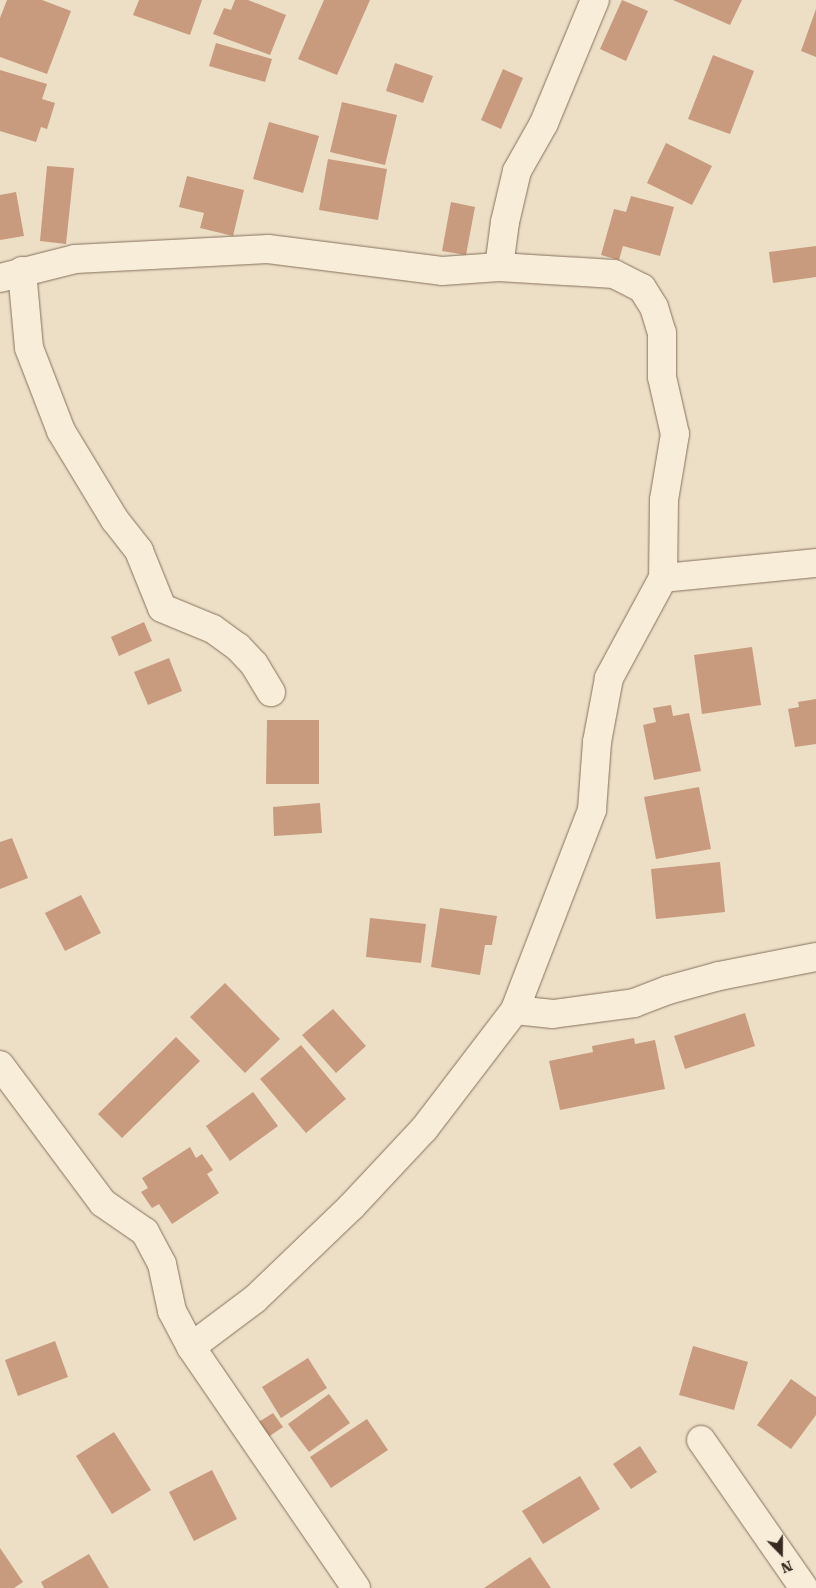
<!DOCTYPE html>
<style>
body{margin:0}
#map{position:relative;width:816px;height:1588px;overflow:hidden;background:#ecdfc6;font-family:"Roboto Serif",serif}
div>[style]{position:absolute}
.building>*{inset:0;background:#c89a7e}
.roads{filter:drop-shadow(0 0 1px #87715d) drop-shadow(0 0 1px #87715d)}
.minor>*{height:28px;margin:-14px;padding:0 14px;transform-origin:14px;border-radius:14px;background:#f7edd9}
span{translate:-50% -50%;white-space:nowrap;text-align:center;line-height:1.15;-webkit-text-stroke:4px #f4ead5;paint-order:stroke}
.north{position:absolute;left:756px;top:1528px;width:50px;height:50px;-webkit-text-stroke:4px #f4ead5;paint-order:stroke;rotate:158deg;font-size:14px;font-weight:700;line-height:20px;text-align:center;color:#382a20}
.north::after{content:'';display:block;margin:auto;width:18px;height:22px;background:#382a20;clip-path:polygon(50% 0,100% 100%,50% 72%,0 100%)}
</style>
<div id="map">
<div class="building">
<div style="clip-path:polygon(7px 0,42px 0,71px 11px,47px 74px,0 57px,0 18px)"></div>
<div style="clip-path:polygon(139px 0,202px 0,190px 35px,133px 15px)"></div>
<div style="clip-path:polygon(235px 0,248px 0,286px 15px,270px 55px,213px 34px,224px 8px,231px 10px)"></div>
<div style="clip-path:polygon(324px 0,370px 0,337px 75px,298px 59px)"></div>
<div style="clip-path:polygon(622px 0,648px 11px,626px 61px,600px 49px)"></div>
<div style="clip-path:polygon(673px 0,742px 0,730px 25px)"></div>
<div style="clip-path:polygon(816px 9px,816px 57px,801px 51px)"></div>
<div style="clip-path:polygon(216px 43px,272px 59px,265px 82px,209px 66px)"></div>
<div style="clip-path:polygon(713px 55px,754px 71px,730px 134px,688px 119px)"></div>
<div style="clip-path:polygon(395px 63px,433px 76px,423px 103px,386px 91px)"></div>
<div style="clip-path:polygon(503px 69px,523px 78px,501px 129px,481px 120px)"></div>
<div style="clip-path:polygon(0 70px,47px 84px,42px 99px,55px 103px,47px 129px,41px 127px,36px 142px,0 131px)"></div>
<div style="clip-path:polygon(342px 102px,397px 115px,385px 165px,330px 152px)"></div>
<div style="clip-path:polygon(269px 122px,319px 136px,303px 193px,253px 179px)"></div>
<div style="clip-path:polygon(666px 143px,712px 166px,692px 205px,647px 183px)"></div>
<div style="clip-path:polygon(328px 159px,387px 169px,378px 220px,319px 210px)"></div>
<div style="clip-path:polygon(47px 166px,74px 168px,66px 244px,40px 241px)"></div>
<div style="clip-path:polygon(187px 176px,244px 190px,233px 236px,200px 228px,204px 213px,179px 207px)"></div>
<div style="clip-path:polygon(16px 192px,24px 236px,0 240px,0 195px)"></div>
<div style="clip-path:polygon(631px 196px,674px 207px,660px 256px,623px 246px,619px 260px,601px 255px,614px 209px,626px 212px)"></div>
<div style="clip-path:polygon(451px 202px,475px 207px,466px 255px,442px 251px)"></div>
<div style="clip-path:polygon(816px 246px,816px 277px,773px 283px,769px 252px)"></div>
<div style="clip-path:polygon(144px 622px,152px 641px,119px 656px,111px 637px)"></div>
<div style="clip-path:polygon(752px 647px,761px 705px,702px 714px,694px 655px)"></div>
<div style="clip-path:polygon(169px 658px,182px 691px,148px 705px,134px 672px)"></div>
<div style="clip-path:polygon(816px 699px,816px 744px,795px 747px,788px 709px,799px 707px,798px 702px)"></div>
<div style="clip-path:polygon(671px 705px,673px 716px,689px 713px,701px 771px,654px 780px,643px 725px,656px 722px,653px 708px)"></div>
<div style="clip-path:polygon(267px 720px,319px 720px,319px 784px,266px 784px)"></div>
<div style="clip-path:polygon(699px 787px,711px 849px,656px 859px,644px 797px)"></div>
<div style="clip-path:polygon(320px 803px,322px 833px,274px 836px,273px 807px)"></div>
<div style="clip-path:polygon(12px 838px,28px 878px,0 889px,0 842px)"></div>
<div style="clip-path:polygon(720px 862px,725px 912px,656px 919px,651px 869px)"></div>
<div style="clip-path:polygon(81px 895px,101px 933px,65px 951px,45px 913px)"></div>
<div style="clip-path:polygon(440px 908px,497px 916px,492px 945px,485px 945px,480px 975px,431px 967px)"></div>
<div style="clip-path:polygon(370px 918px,426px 924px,421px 963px,366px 957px)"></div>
<div style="clip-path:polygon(225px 983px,280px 1039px,245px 1073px,190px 1017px)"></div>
<div style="clip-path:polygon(333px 1009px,366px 1046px,336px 1073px,302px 1035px)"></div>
<div style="clip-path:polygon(745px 1013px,755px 1046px,685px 1069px,674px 1036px)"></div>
<div style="clip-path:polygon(176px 1037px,200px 1061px,122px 1138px,98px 1114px)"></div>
<div style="clip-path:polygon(634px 1038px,635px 1044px,655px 1040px,665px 1089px,560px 1110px,549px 1061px,593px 1052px,592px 1046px)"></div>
<div style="clip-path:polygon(301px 1045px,346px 1099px,306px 1133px,260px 1079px)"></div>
<div style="clip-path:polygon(253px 1092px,278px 1126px,230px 1161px,206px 1126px)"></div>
<div style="clip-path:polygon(190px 1147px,196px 1158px,202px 1154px,213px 1170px,207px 1174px,219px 1193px,172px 1224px,159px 1204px,152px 1208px,141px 1192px,148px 1188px,142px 1178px)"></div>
<div style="clip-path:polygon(55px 1341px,68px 1377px,18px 1396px,5px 1360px)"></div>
<div style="clip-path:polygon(693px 1346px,748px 1362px,734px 1410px,679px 1395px)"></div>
<div style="clip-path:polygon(308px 1358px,327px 1388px,281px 1418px,262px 1387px)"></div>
<div style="clip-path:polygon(791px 1379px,816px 1397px,816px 1415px,791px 1449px,757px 1425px)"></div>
<div style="clip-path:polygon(329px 1394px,350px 1423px,309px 1452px,288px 1424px)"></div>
<div style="clip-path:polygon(273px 1413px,283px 1427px,264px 1440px,254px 1425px)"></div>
<div style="clip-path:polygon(367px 1419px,388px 1450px,331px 1488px,310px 1457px)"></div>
<div style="clip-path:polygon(114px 1432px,151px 1490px,112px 1514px,76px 1456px)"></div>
<div style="clip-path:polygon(640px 1446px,657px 1472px,631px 1489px,613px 1464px)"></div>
<div style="clip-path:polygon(212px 1470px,237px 1519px,194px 1541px,169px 1492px)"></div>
<div style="clip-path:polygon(580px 1476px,600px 1509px,543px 1544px,522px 1511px)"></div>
<div style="clip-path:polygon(0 1548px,23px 1582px,14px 1588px,0 1588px)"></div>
<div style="clip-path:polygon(89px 1554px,109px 1588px,44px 1588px,41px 1582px)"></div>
<div style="clip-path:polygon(530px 1557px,551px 1588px,484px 1588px)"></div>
</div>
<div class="roads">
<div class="minor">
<div style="left:499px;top:267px;width:45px;rotate:-82.4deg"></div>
<div style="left:505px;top:222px;width:52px;rotate:-76.8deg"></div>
<div style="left:517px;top:171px;width:55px;rotate:-60.6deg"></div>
<div style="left:544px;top:123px;width:133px;rotate:-67.5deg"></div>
<div style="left:22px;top:271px;width:77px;rotate:84.8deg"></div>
<div style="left:29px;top:348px;width:89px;rotate:68.9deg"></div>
<div style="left:61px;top:431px;width:104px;rotate:58.8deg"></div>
<div style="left:115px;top:520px;width:39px;rotate:52deg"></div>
<div style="left:139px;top:551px;width:61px;rotate:68deg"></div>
<div style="left:162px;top:608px;width:55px;rotate:22.4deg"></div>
<div style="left:213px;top:629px;width:31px;rotate:36deg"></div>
<div style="left:238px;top:647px;width:23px;rotate:47deg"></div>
<div style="left:254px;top:664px;width:33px;rotate:59deg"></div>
<div style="left:0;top:278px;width:77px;rotate:-14.2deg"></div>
<div style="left:75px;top:259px;width:193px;rotate:-3deg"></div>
<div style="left:268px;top:249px;width:175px;rotate:7.2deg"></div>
<div style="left:442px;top:271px;width:57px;rotate:-4deg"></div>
<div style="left:499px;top:267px;width:115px;rotate:3.5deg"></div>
<div style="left:614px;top:274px;width:31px;rotate:27deg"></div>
<div style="left:642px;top:288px;width:22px;rotate:58deg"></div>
<div style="left:654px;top:307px;width:27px;rotate:73deg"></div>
<div style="left:662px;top:333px;width:44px;rotate:90deg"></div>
<div style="left:662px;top:377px;width:58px;rotate:77.2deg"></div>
<div style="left:675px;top:434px;width:67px;rotate:99.5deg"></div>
<div style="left:664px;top:500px;width:78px;rotate:90.7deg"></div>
<div style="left:663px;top:578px;width:114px;rotate:118.4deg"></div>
<div style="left:609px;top:678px;width:65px;rotate:100.6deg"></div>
<div style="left:597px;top:742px;width:68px;rotate:94.2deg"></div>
<div style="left:592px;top:810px;width:214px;rotate:111.1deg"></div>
<div style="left:515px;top:1010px;width:150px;rotate:127.4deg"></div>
<div style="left:424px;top:1129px;width:105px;rotate:133.1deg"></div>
<div style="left:352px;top:1206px;width:134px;rotate:136.2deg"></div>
<div style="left:255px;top:1299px;width:80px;rotate:143.1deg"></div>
<div style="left:663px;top:578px;width:154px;rotate:-5.6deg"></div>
<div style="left:515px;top:1010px;width:38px;rotate:6deg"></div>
<div style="left:553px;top:1014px;width:82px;rotate:-7.7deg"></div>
<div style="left:634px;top:1003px;width:36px;rotate:-21deg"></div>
<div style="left:668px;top:990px;width:53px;rotate:-15.4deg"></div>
<div style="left:719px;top:976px;width:99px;rotate:-11.1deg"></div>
<div style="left:0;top:1065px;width:172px;rotate:53.3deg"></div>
<div style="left:103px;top:1203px;width:51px;rotate:34.6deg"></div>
<div style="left:145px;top:1232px;width:36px;rotate:62deg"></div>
<div style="left:162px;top:1264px;width:48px;rotate:78deg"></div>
<div style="left:172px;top:1311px;width:41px;rotate:62.2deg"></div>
<div style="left:191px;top:1347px;width:292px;rotate:55.6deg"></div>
<div style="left:701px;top:1440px;width:180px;rotate:55.2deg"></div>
</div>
</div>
<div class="north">N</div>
</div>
